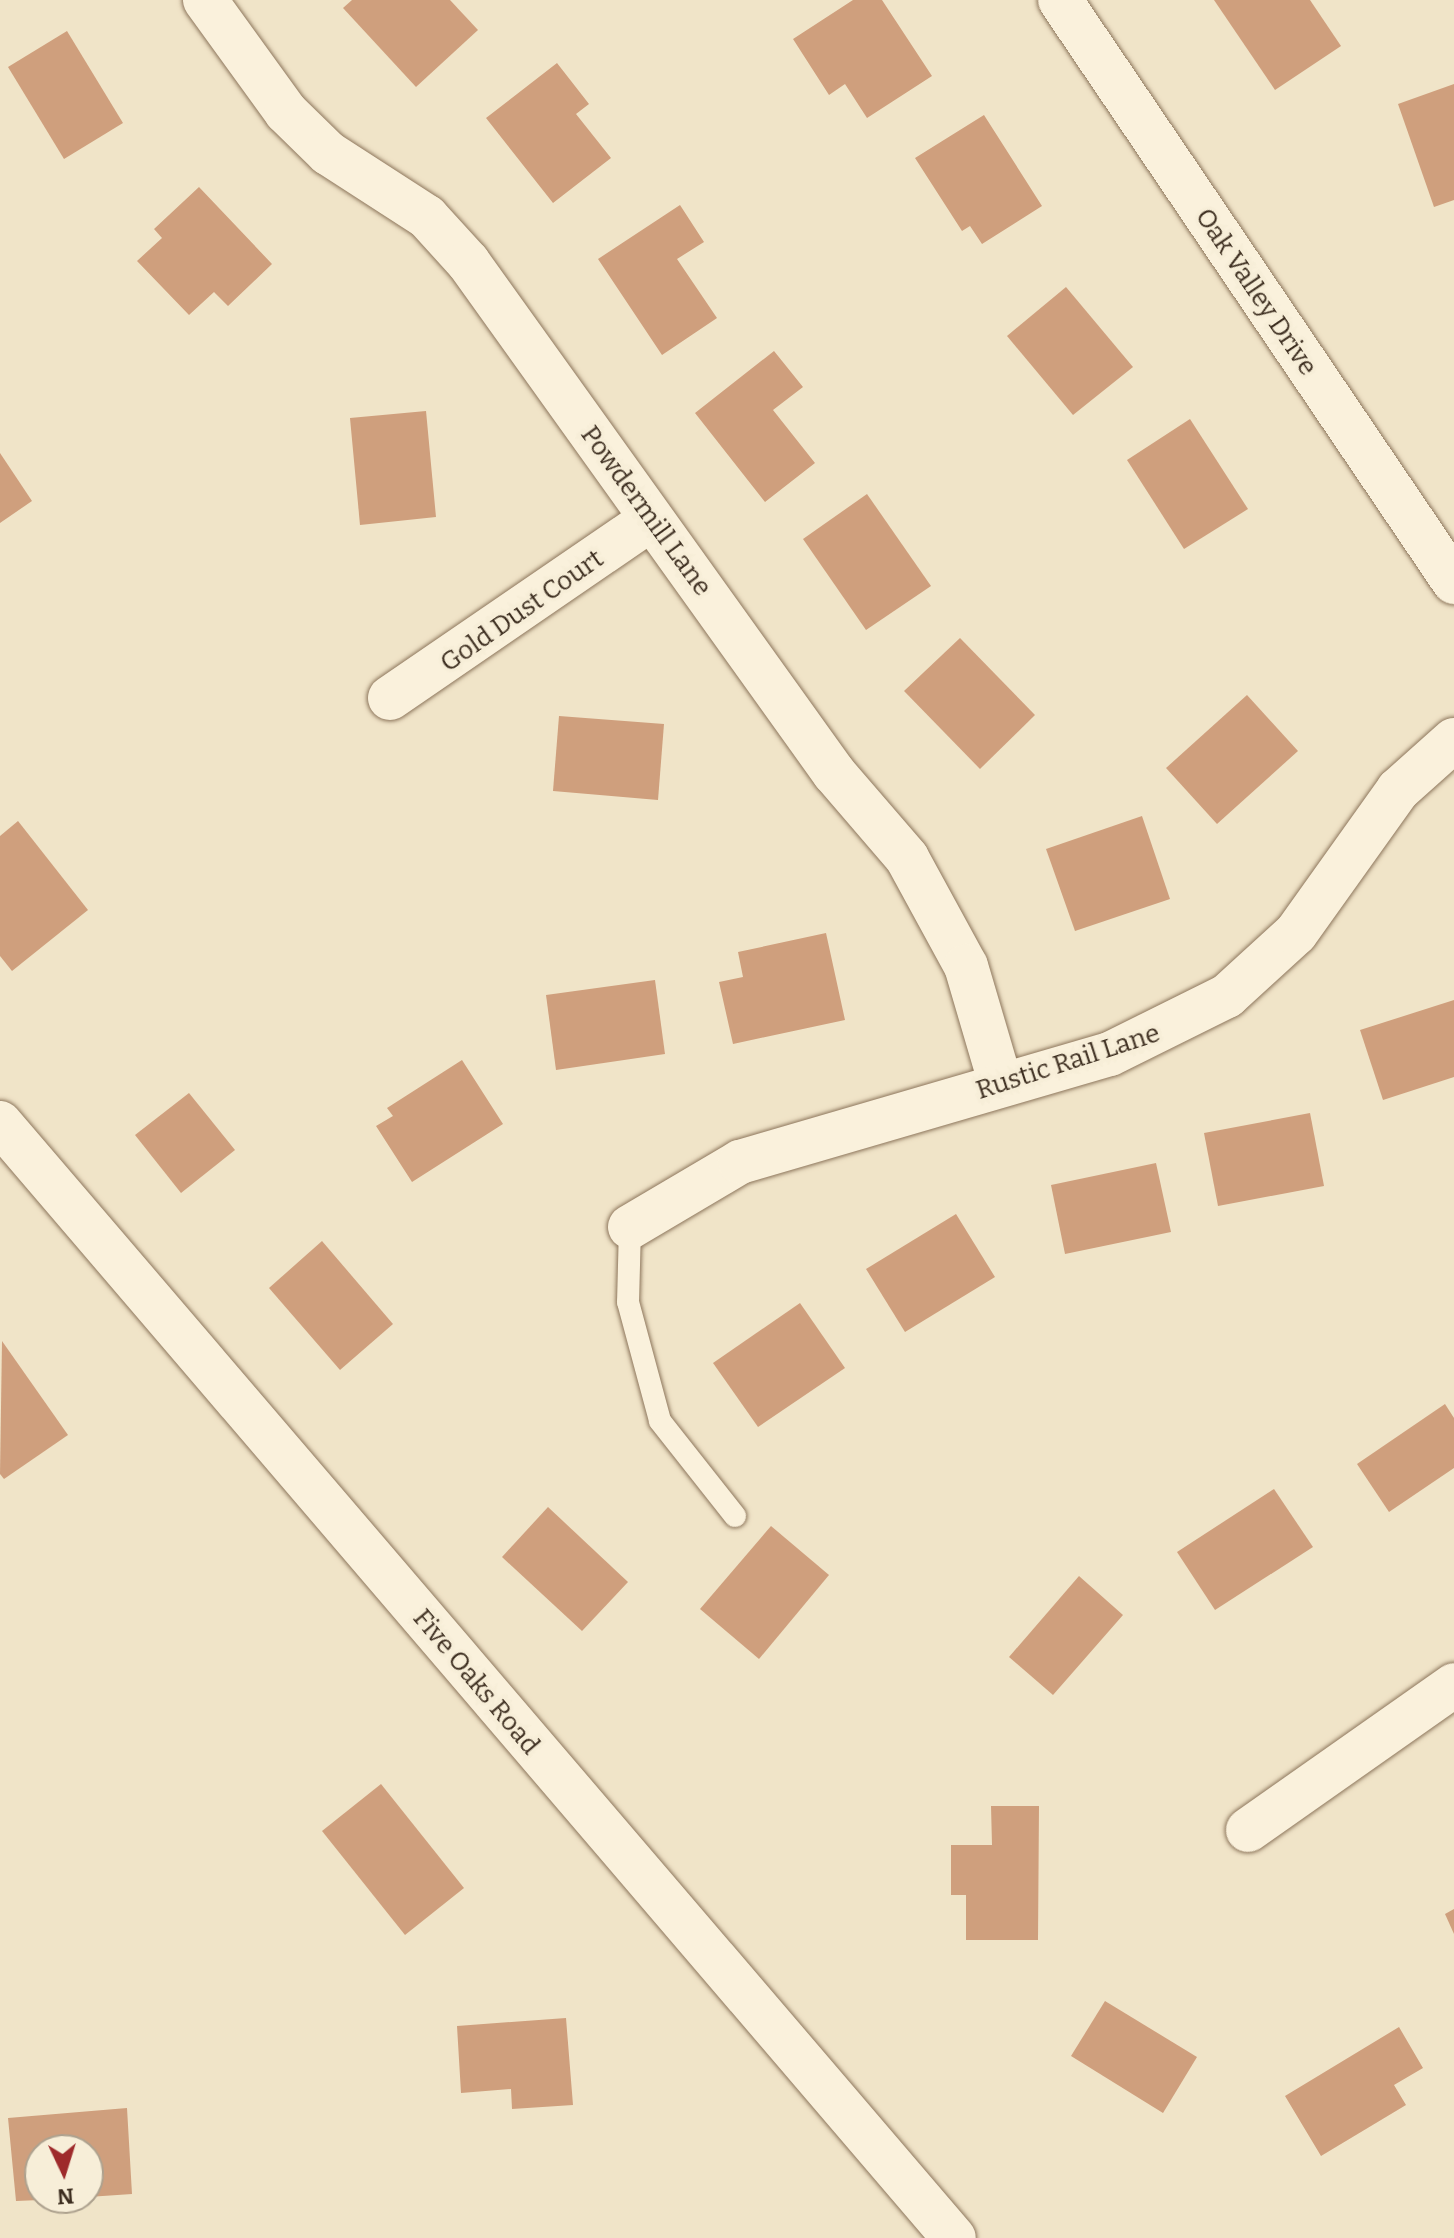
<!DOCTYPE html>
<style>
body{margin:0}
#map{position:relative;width:1454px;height:2238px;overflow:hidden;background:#f0e4c8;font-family:Bitter,serif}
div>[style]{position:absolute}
.building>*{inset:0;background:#cf9f7d}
.roads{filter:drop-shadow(0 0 2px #8d765c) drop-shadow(0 0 2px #8d765c)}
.lane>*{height:22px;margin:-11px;padding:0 11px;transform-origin:11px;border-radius:11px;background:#faf1dc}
.street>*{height:44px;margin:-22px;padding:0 22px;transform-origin:22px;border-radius:22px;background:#faf1dc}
.secondary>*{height:44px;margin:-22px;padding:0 22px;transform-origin:22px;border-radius:22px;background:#faf1dc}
span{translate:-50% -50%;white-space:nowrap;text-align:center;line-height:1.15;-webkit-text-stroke:7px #f7eed8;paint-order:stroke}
.street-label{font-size:26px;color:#3d2e20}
.north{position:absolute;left:24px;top:2134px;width:80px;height:80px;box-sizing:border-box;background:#f7eed8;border:2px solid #ada18e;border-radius:50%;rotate:176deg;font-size:22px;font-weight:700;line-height:32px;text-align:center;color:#3d2e20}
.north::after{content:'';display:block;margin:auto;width:28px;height:36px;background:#9e2a2b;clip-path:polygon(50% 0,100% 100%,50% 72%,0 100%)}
</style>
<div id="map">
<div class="building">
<div style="clip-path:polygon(352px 0,450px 0,478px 30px,416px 87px,343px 8px)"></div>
<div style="clip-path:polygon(853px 0,882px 0,932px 76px,867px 118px,845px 84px,829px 95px,793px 39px)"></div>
<div style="clip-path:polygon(1214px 0,1310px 0,1341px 46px,1275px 90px)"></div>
<div style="clip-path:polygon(67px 31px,123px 123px,64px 159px,8px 67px)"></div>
<div style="clip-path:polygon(557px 63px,589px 104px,576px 114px,611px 158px,553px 203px,486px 118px)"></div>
<div style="clip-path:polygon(1454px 84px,1454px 200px,1434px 207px,1398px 104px)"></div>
<div style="clip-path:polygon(984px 115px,1042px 206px,982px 244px,970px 226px,962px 231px,915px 158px)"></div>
<div style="clip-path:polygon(199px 187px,272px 264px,228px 306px,214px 292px,189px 315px,137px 261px,162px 238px,154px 229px)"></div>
<div style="clip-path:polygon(680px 205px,704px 242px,677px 259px,717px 318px,662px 355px,598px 259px)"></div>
<div style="clip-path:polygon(1066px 287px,1133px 367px,1073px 415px,1007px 336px)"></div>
<div style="clip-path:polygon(774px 351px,803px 387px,773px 410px,815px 463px,765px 502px,695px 413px)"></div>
<div style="clip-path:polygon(426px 411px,436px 517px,360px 525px,350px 418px)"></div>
<div style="clip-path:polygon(1190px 419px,1248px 509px,1184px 549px,1127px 460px)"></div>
<div style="clip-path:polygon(0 453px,32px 501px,0 523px)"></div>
<div style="clip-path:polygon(867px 494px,931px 586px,866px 630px,803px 539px)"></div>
<div style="clip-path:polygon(960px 638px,1035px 715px,980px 769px,904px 691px)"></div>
<div style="clip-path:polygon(1247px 695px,1298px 751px,1217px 824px,1166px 768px)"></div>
<div style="clip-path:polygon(559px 716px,664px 724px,658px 800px,553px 791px)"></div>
<div style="clip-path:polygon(1142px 816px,1170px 899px,1075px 931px,1046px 849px)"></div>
<div style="clip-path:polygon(18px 821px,88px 910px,12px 971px,0 956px,0 836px)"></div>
<div style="clip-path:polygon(826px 933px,845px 1020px,733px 1044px,719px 982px,743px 977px,738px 952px)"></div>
<div style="clip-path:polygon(655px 980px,665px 1054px,556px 1070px,546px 995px)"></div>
<div style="clip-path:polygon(1454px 1000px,1454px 1077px,1383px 1100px,1360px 1030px)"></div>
<div style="clip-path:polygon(462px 1060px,503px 1124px,412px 1182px,376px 1126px,393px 1116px,387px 1108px)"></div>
<div style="clip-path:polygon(189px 1093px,235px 1150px,181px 1193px,135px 1135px)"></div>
<div style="clip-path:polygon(1310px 1113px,1324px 1186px,1218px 1206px,1204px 1133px)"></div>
<div style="clip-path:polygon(1156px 1163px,1171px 1232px,1065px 1254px,1051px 1185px)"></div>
<div style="clip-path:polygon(956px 1214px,995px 1277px,905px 1332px,866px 1269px)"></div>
<div style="clip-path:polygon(322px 1241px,393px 1324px,340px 1370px,269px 1288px)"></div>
<div style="clip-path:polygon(800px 1303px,845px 1368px,758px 1427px,713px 1363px)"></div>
<div style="clip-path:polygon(2px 1341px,68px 1435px,4px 1479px,0 1474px)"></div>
<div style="clip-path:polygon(1445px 1404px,1454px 1418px,1454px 1468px,1389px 1512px,1357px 1464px)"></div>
<div style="clip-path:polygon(1274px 1489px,1313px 1547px,1215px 1610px,1177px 1552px)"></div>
<div style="clip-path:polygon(548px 1507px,628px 1582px,582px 1631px,502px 1557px)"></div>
<div style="clip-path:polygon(771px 1526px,829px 1575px,759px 1659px,700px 1609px)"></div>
<div style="clip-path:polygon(1079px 1576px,1123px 1615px,1053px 1695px,1009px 1657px)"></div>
<div style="clip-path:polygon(381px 1784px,464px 1888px,405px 1935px,322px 1831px)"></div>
<div style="clip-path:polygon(991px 1806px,1039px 1806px,1038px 1940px,966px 1940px,966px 1895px,951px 1895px,951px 1845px,992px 1845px)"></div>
<div style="clip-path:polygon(1454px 1909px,1454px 1934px,1445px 1914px)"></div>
<div style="clip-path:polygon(1105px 2001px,1197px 2057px,1163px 2113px,1071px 2056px)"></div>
<div style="clip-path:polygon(566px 2018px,573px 2105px,512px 2109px,511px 2089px,461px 2093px,457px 2026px)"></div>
<div style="clip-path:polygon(1399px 2027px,1423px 2068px,1394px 2085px,1406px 2105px,1321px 2156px,1285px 2096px)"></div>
<div style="clip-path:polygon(127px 2108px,132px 2194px,88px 2197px,88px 2150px,40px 2150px,40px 2200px,16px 2201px,8px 2118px)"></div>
</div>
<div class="roads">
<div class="lane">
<div style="left:630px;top:1227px;width:75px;rotate:91.5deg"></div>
<div style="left:628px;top:1302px;width:123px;rotate:74.9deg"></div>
<div style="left:660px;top:1421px;width:121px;rotate:51.7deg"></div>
</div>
<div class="street">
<div style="left:205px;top:0;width:138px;rotate:54.1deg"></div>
<div style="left:286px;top:112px;width:59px;rotate:44.3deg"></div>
<div style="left:328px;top:153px;width:118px;rotate:32.9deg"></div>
<div style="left:427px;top:217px;width:61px;rotate:47.7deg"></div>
<div style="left:468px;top:262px;width:629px;rotate:54.39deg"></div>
<div style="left:834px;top:773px;width:112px;rotate:49.3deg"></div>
<div style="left:907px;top:858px;width:123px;rotate:61.4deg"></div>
<div style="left:966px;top:966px;width:124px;rotate:73.6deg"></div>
<div style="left:390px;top:698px;width:316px;rotate:-34.4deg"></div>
<div style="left:0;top:1123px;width:1467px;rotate:49.45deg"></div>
<div style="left:630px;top:1227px;width:128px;rotate:-30.6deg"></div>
<div style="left:740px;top:1162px;width:385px;rotate:-16.3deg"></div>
<div style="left:1110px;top:1054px;width:131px;rotate:-26.4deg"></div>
<div style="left:1227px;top:996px;width:93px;rotate:-42.4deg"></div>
<div style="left:1296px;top:933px;width:176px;rotate:-54.5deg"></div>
<div style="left:1398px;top:790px;width:75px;rotate:-41.8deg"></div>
<div style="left:1248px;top:1830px;width:252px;rotate:-35.1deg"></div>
</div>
<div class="secondary">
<div style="left:1060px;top:0;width:703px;rotate:55.9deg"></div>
</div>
</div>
<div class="street-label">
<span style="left:1256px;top:292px;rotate:56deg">Oak Valley Drive</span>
<span style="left:646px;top:511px;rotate:54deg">Powdermill Lane</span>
<span style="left:522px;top:611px;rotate:-35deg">Gold Dust Court</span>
<span style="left:1068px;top:1062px;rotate:-18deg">Rustic Rail Lane</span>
<span style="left:476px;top:1682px;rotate:50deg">Five Oaks Road</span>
</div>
<div class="north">N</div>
</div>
